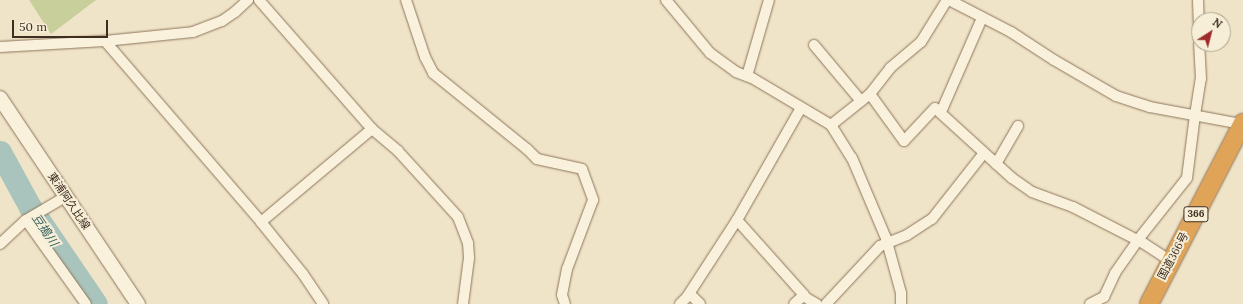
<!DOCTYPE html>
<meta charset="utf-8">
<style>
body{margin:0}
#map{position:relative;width:1243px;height:304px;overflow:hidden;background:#f0e4c8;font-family:Lora,"Noto Sans JP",serif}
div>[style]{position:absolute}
.green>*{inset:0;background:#c9cf9b}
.river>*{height:23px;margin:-11.5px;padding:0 11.5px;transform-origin:11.5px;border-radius:11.5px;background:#a9c4bc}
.roads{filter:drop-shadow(0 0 1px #8d765c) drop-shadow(0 0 1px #8d765c)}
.street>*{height:10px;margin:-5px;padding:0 5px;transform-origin:5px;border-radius:5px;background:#faf1dc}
.secondary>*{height:14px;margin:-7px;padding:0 7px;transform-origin:7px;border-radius:7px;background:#faf1dc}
.highway>*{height:18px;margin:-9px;padding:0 9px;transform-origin:9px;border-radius:9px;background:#e0a458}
span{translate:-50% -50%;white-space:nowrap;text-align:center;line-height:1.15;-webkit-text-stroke:4px #f7eed8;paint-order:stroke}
.shield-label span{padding:1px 3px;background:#f7eed8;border:1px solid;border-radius:3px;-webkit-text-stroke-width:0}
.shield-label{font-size:10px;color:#3d2e20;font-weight:700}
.street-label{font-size:11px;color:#3d2e20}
.water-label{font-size:12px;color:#2f5d5a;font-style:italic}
.north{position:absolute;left:1191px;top:12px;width:40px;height:40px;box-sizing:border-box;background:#f7eed8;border:1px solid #ada18e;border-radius:50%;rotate:36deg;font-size:11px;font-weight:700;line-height:16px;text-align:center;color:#3d2e20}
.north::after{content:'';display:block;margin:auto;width:14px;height:18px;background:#9e2a2b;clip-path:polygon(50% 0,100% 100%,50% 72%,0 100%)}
.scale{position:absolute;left:12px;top:20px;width:96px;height:18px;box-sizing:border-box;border:2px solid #3d2e20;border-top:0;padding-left:5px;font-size:12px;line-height:14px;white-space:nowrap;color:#3d2e20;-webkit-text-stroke:3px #f7eed8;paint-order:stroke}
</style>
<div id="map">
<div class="green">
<div style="clip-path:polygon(29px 0,96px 0,51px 34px)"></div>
</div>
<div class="river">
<div style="left:0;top:152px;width:63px;rotate:61.4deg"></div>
<div style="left:30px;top:207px;width:117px;rotate:55.8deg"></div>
</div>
<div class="roads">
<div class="street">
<div style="left:259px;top:0;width:171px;rotate:48.8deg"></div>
<div style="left:372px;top:129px;width:34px;rotate:40deg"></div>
<div style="left:398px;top:151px;width:89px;rotate:47.7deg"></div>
<div style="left:458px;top:217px;width:28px;rotate:69deg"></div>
<div style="left:468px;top:243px;width:15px;rotate:86deg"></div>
<div style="left:469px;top:258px;width:46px;rotate:97.4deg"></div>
<div style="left:406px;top:0;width:60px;rotate:71.6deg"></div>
<div style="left:425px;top:57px;width:18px;rotate:63deg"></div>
<div style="left:433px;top:73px;width:121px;rotate:39deg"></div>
<div style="left:527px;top:149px;width:14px;rotate:45deg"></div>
<div style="left:537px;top:159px;width:46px;rotate:12.5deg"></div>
<div style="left:582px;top:169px;width:33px;rotate:70deg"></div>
<div style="left:593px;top:200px;width:74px;rotate:110.6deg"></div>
<div style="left:567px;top:269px;width:26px;rotate:101deg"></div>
<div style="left:562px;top:295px;width:9px;rotate:72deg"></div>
<div style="left:666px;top:0;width:69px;rotate:50.3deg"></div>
<div style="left:710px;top:53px;width:32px;rotate:36deg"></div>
<div style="left:736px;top:72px;width:17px;rotate:21deg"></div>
<div style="left:752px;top:78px;width:92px;rotate:30.7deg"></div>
<div style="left:831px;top:125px;width:39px;rotate:58deg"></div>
<div style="left:852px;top:158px;width:87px;rotate:67deg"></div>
<div style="left:886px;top:238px;width:57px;rotate:74.7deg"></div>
<div style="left:901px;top:293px;width:11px;rotate:90deg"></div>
<div style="left:949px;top:0;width:70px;rotate:27.3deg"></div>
<div style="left:1011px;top:32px;width:51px;rotate:33.1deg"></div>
<div style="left:1054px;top:60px;width:72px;rotate:30.1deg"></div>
<div style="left:1116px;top:96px;width:36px;rotate:18deg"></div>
<div style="left:1150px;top:107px;width:94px;rotate:10.5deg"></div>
<div style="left:1198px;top:0;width:38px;rotate:88deg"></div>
<div style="left:105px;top:41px;width:239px;rotate:49.2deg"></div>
<div style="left:261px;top:222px;width:67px;rotate:51.1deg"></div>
<div style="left:303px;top:274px;width:36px;rotate:56deg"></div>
<div style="left:814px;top:45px;width:73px;rotate:50deg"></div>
<div style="left:0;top:47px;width:105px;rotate:-3.3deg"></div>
<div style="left:105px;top:41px;width:88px;rotate:-5.8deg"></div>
<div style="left:193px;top:32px;width:31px;rotate:-21deg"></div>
<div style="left:222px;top:21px;width:16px;rotate:-35deg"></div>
<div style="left:235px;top:12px;width:18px;rotate:-43deg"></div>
<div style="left:747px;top:76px;width:79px;rotate:-73.9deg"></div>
<div style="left:870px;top:94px;width:58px;rotate:54.1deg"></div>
<div style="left:904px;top:141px;width:45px;rotate:-46.8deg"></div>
<div style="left:935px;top:108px;width:104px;rotate:42.3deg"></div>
<div style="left:1012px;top:178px;width:24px;rotate:35deg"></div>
<div style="left:1032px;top:192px;width:44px;rotate:20.1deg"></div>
<div style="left:1073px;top:207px;width:79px;rotate:27.2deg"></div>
<div style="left:1143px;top:243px;width:33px;rotate:33deg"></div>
<div style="left:941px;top:112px;width:103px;rotate:-66.4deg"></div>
<div style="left:831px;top:125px;width:50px;rotate:-38.5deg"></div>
<div style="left:870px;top:94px;width:33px;rotate:-52deg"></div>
<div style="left:890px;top:68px;width:40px;rotate:-40deg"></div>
<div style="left:921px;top:42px;width:49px;rotate:-58.2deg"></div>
<div style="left:996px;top:164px;width:44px;rotate:-59.9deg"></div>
<div style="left:26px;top:220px;width:103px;rotate:54.5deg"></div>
<div style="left:737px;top:220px;width:101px;rotate:48.2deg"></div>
<div style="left:804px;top:295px;width:13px;rotate:138deg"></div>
<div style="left:261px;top:222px;width:145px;rotate:-40deg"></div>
<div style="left:0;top:244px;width:35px;rotate:-43deg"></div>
<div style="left:26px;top:220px;width:45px;rotate:-30.5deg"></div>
<div style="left:690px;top:294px;width:14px;rotate:45deg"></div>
<div style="left:803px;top:296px;width:16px;rotate:30deg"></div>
<div style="left:680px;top:304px;width:10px;rotate:-45deg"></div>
<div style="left:687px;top:297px;width:92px;rotate:-57deg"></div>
<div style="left:737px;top:220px;width:129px;rotate:-60.3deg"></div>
<div style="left:826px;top:304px;width:79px;rotate:-47deg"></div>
<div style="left:880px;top:246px;width:29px;rotate:-22deg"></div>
<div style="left:907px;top:235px;width:30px;rotate:-33deg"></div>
<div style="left:932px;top:219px;width:84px;rotate:-51.8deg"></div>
<div style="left:1090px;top:304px;width:16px;rotate:-27deg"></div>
<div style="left:1104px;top:297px;width:26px;rotate:-65deg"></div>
<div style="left:1115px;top:273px;width:39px;rotate:-55deg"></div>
<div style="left:1137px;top:241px;width:80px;rotate:-51.6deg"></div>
<div style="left:1187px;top:178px;width:64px;rotate:-82.8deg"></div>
<div style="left:1195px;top:115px;width:36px;rotate:-81deg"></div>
<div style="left:1201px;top:79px;width:35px;rotate:-93deg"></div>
</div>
<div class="secondary">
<div style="left:0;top:98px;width:248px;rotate:56.2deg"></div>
</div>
<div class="highway">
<div style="left:1149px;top:304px;width:204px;rotate:-62.6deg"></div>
</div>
</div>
<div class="shield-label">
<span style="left:1196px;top:214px">366</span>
</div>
<div class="street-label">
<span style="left:69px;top:201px;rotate:56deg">東浦阿久比線</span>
<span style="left:1173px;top:256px;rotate:-62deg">国道366号</span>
</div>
<div class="water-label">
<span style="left:45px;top:230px;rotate:56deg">豆搗川</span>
</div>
<div class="north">N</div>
<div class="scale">50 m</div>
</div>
